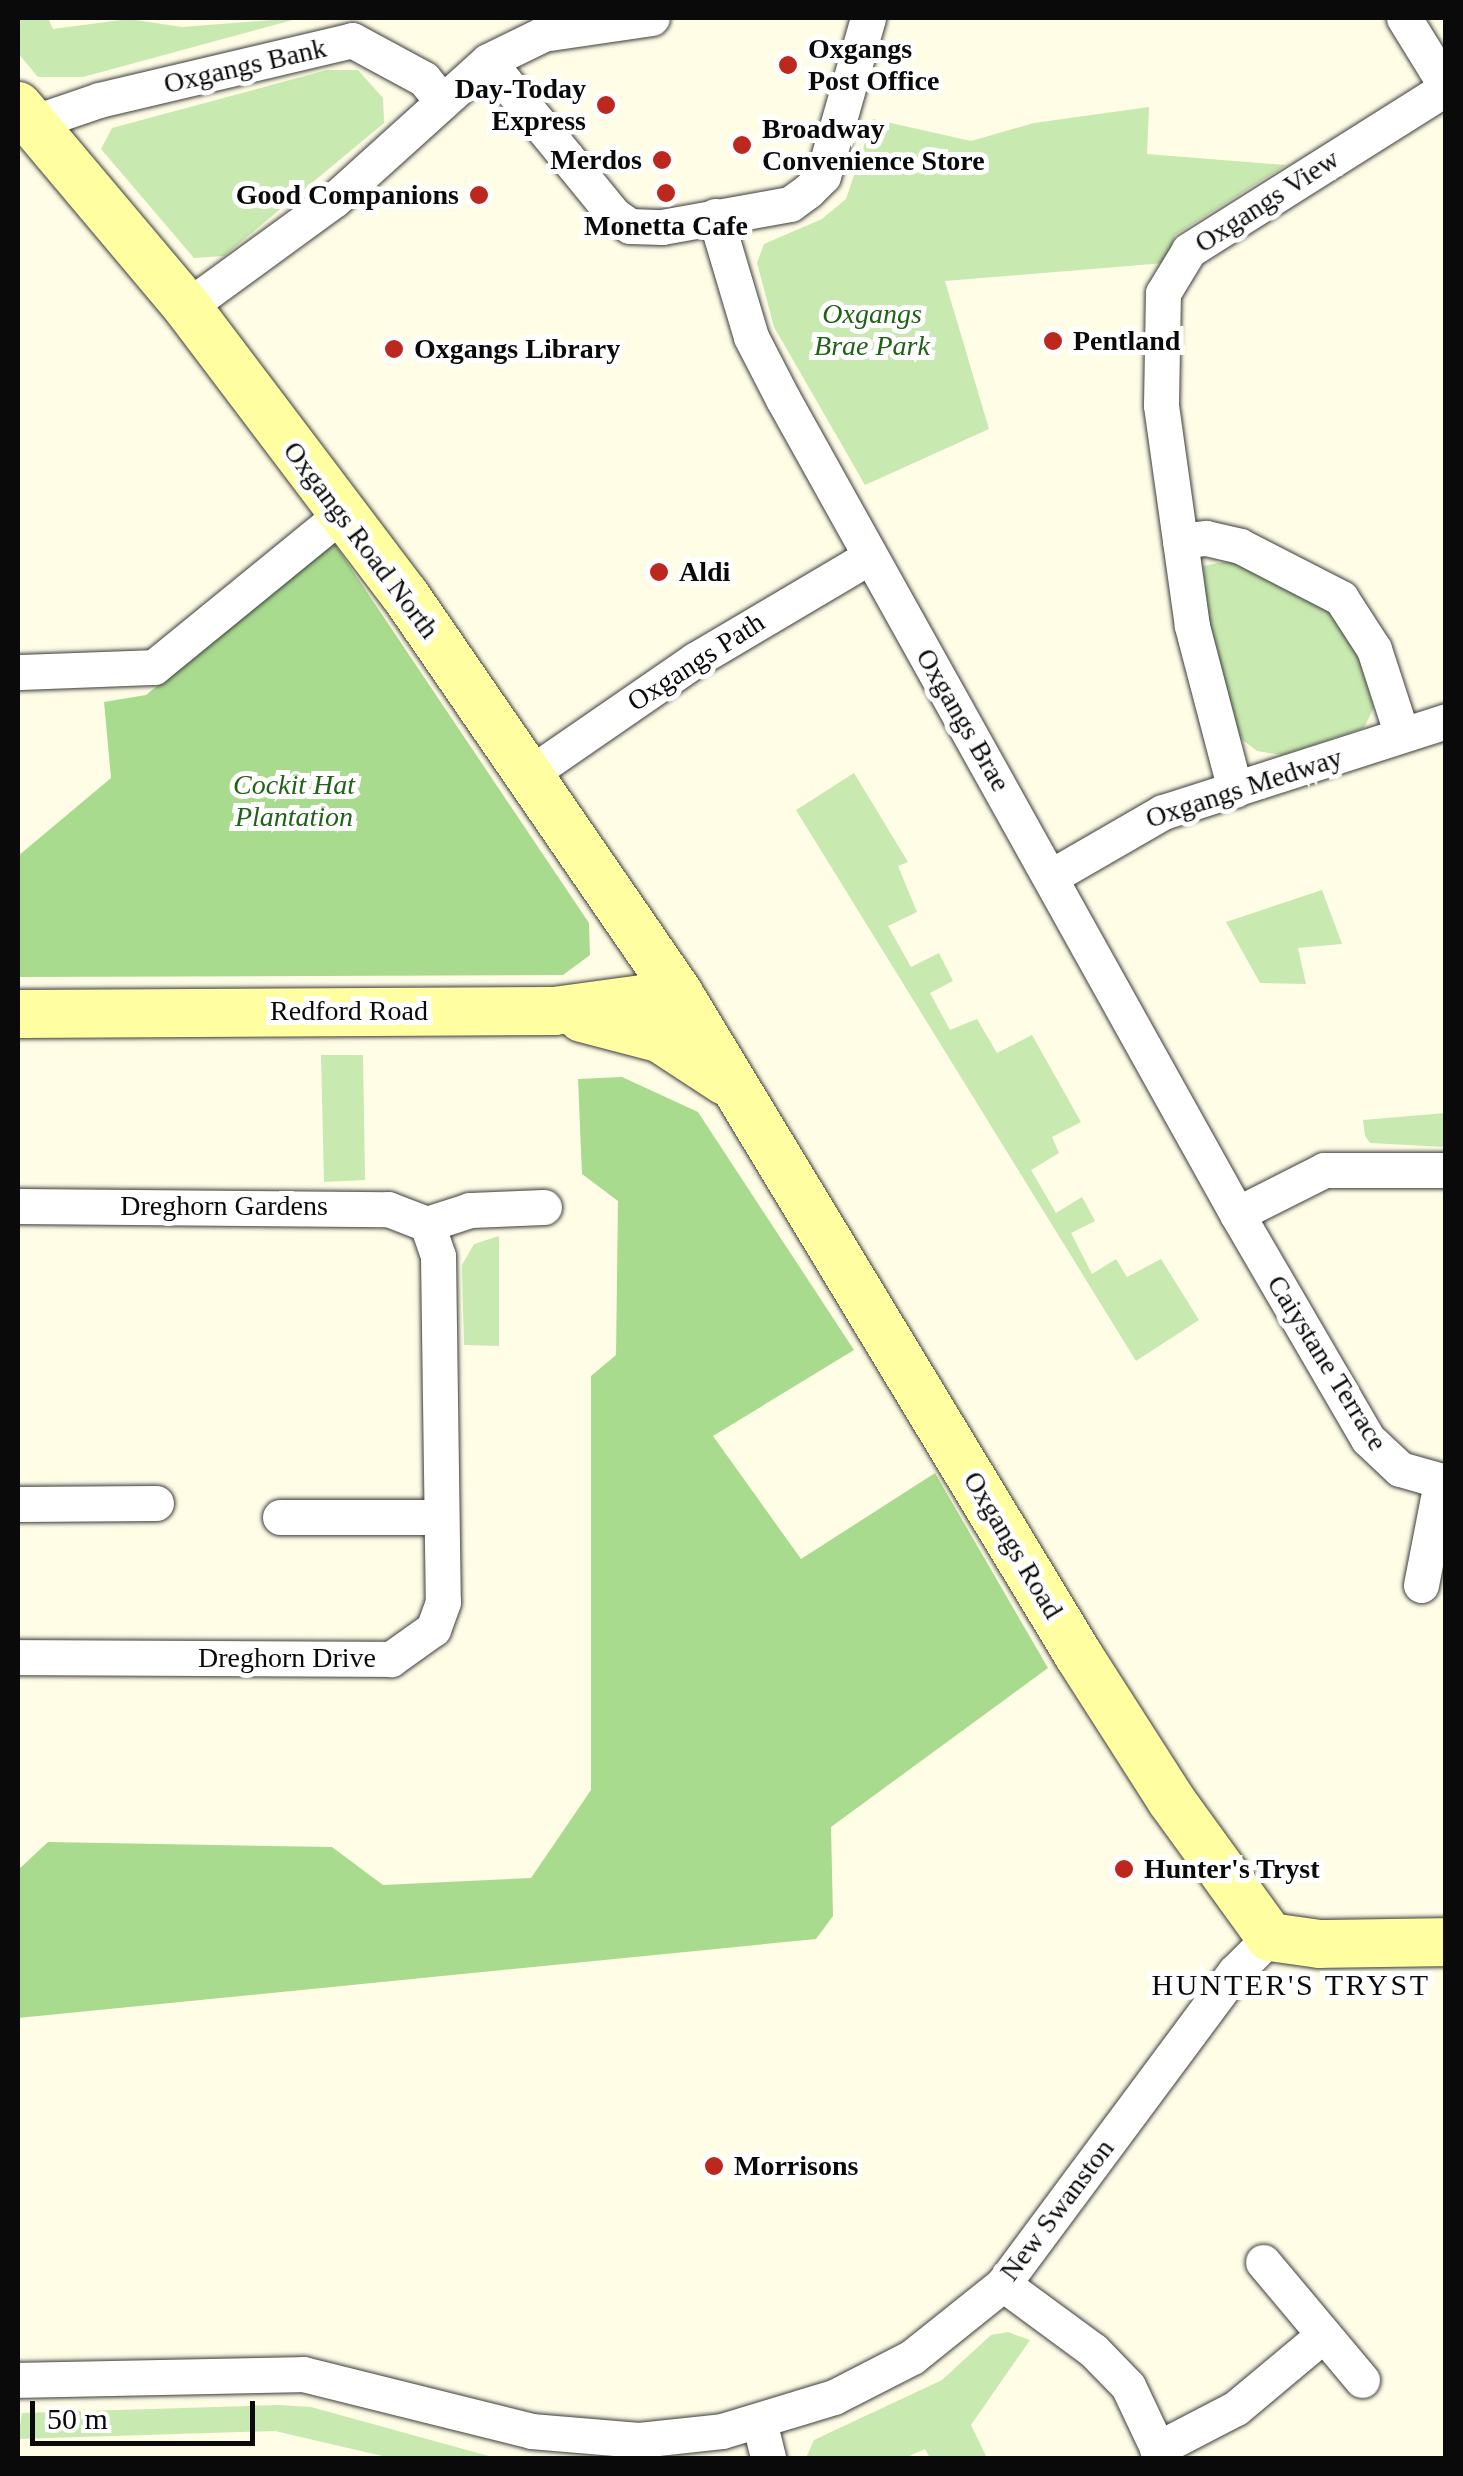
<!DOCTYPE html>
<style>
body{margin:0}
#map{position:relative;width:1463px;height:2476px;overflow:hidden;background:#fffde6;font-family:Georgia,serif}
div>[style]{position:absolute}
.green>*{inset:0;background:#c8e9b0}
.forest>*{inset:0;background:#a9db8f}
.roads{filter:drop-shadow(0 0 2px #3d3d3d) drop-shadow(0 0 2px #3d3d3d)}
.street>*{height:35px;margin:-17.5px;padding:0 17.5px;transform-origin:17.5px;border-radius:17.5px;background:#fff}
.secondary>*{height:48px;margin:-24px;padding:0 24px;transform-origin:24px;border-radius:24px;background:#ffffa1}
.dots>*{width:28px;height:28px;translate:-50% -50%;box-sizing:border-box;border:5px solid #fff;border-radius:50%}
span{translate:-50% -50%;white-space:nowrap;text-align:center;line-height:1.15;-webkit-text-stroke:10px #fff;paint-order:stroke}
.poi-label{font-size:28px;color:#0a0a0a;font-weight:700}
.left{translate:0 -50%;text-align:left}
.right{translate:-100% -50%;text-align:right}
.street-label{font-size:28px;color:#0a0a0a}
.park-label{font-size:28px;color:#216219;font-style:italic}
.neighbourhood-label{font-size:30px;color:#0a0a0a;letter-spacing:2.5px}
.frame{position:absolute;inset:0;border:20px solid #0a0a0a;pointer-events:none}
.scale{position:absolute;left:30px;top:2401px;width:225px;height:45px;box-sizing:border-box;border:5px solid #0a0a0a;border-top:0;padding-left:12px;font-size:30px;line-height:35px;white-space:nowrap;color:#0a0a0a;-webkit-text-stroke:8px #fff;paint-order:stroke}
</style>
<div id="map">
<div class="green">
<div style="clip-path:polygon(18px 18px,48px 18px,53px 29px,129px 19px,182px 27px,300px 18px,83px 77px,38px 77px,18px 53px)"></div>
<div style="clip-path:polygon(327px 70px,358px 70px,383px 98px,384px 123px,224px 256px,194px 258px,101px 149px,112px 128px)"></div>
<div style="clip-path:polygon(1149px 107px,1147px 154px,1286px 165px,1175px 235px,1165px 263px,945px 281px,989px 429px,865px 485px,774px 327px,757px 263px,764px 244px,822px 219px,846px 199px,873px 119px,971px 141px,1034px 123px)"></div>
<div style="clip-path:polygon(1229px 561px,1283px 574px,1349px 628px,1374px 707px,1364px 728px,1282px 755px,1257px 751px,1240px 738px,1209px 643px,1203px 566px)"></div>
<div style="clip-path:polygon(854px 773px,908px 862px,898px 866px,917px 912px,888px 926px,911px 967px,939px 953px,953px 981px,930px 993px,950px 1030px,977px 1019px,997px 1053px,1032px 1035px,1081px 1122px,1052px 1137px,1059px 1153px,1031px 1170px,1056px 1213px,1082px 1197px,1095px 1221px,1071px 1233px,1092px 1274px,1116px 1259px,1127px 1277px,1161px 1259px,1199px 1320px,1136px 1361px,796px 810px)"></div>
<div style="clip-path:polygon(1322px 890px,1342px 944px,1298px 948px,1306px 984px,1260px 983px,1226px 922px)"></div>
<div style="clip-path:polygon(321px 1055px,363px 1055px,365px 1180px,324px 1182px)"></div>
<div style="clip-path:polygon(1445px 1113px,1445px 1147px,1370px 1143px,1365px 1136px,1363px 1120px)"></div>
<div style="clip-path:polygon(499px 1236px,499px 1346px,464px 1345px,462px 1265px,474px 1244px)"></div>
<div style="clip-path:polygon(1008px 2332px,1030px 2340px,971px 2425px,987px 2458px,930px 2458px,925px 2449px,905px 2458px,806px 2458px,814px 2440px,942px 2380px,991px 2335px)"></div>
<div style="clip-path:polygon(279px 2405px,311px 2407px,496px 2458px,391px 2458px,275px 2431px,18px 2439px,22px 2413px)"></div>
</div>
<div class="forest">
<div style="clip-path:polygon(334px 543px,589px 923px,590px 955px,563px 975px,18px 977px,18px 856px,111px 778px,104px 702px,146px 695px)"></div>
<div style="clip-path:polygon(622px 1077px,698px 1112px,854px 1350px,713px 1436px,801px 1559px,935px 1473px,1048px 1668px,831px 1827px,833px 1916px,816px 1939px,18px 2018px,18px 1870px,48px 1842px,332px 1847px,383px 1885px,531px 1878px,591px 1790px,591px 1376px,616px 1355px,618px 1201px,582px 1174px,578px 1079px)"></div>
</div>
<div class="roads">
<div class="street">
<div style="left:1404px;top:18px;width:80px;rotate:58.3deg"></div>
<div style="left:488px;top:61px;width:199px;rotate:50.7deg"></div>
<div style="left:614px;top:215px;width:19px;rotate:35deg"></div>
<div style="left:630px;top:226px;width:32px;rotate:2deg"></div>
<div style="left:662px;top:227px;width:130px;rotate:-10.2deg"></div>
<div style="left:790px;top:204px;width:22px;rotate:-36deg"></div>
<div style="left:808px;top:191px;width:21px;rotate:-45deg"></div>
<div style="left:823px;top:176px;width:164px;rotate:-74.1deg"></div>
<div style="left:32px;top:123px;width:71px;rotate:-18.9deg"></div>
<div style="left:99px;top:100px;width:260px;rotate:-13.3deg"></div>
<div style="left:352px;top:40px;width:82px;rotate:28.4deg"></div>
<div style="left:424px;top:79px;width:28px;rotate:51deg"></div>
<div style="left:715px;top:216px;width:126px;rotate:73.4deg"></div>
<div style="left:751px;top:337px;width:70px;rotate:62.7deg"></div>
<div style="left:783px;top:399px;width:933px;rotate:60.88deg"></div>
<div style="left:1237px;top:1214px;width:260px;rotate:59.8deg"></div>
<div style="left:1368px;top:1439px;width:44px;rotate:43.2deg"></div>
<div style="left:1400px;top:1469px;width:48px;rotate:15.8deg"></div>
<div style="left:187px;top:307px;width:182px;rotate:-36.1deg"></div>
<div style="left:334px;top:200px;width:207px;rotate:-42.1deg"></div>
<div style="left:488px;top:61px;width:61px;rotate:-26.1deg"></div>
<div style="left:543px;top:34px;width:110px;rotate:-8.4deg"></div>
<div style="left:1180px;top:541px;width:26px;rotate:-7deg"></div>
<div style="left:1206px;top:538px;width:35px;rotate:13deg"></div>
<div style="left:1240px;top:546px;width:114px;rotate:27.2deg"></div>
<div style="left:1341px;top:598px;width:61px;rotate:57.1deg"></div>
<div style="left:1374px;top:649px;width:90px;rotate:72deg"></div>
<div style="left:18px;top:672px;width:136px;rotate:-2.1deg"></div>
<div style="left:154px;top:667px;width:244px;rotate:-39.2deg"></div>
<div style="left:528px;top:775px;width:203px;rotate:-34.6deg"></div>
<div style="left:695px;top:660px;width:202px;rotate:-30.6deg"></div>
<div style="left:1235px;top:790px;width:170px;rotate:-104.7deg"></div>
<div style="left:1192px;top:626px;width:223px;rotate:-98deg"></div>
<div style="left:1161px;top:405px;width:112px;rotate:-89deg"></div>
<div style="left:1163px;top:293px;width:50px;rotate:-58.8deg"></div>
<div style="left:1189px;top:250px;width:304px;rotate:-32.2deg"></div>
<div style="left:1052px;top:876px;width:128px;rotate:-30deg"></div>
<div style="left:1163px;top:812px;width:297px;rotate:-17.8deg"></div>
<div style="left:18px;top:1206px;width:370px;rotate:0.5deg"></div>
<div style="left:388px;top:1209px;width:42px;rotate:21deg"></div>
<div style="left:427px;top:1224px;width:34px;rotate:71deg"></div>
<div style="left:438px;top:1256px;width:346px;rotate:89.2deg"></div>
<div style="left:443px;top:1602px;width:29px;rotate:110deg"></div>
<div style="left:433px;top:1629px;width:52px;rotate:144.5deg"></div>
<div style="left:391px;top:1659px;width:373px;rotate:-179.7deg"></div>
<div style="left:1237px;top:1214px;width:97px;rotate:-26.8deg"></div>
<div style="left:1324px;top:1170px;width:122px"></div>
<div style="left:427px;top:1224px;width:45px;rotate:-18deg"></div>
<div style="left:470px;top:1210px;width:74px;rotate:-2.3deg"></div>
<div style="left:18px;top:1504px;width:138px;rotate:-0.4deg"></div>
<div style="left:280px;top:1517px;width:161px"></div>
<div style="left:1421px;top:1585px;width:105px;rotate:-79deg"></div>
<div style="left:1263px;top:2262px;width:154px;rotate:50deg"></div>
<div style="left:1003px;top:2284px;width:112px;rotate:36.3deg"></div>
<div style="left:1093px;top:2350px;width:50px;rotate:45.8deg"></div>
<div style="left:1128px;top:2386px;width:80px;rotate:64.7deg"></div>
<div style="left:18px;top:2380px;width:285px;rotate:-1.2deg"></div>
<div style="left:303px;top:2374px;width:235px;rotate:14deg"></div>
<div style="left:531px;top:2431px;width:108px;rotate:4.8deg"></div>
<div style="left:639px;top:2440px;width:83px;rotate:-6.2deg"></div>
<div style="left:722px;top:2431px;width:117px;rotate:-16.9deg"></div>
<div style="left:834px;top:2397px;width:88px;rotate:-27.1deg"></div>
<div style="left:912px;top:2357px;width:117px;rotate:-38.7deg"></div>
<div style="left:1003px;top:2284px;width:389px;rotate:-53.4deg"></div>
<div style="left:1235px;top:1972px;width:49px;rotate:-45deg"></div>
<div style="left:759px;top:2421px;width:38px;rotate:76deg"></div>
<div style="left:1157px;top:2449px;width:89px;rotate:-27.4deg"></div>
<div style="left:1236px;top:2408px;width:112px;rotate:-39.9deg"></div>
</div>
<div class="secondary">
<div style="left:18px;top:106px;width:263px;rotate:49.9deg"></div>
<div style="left:187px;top:307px;width:361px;rotate:52.9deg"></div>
<div style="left:405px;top:595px;width:484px;rotate:55.5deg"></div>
<div style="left:679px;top:994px;width:773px;rotate:58.86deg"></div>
<div style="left:1079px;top:1656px;width:171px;rotate:57.4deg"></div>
<div style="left:1171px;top:1800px;width:169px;rotate:54.1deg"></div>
<div style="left:1270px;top:1937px;width:50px;rotate:8deg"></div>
<div style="left:1320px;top:1944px;width:126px;rotate:-0.9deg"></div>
<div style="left:18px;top:1014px;width:536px;rotate:-0.32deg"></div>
<div style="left:554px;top:1011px;width:126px;rotate:-7.7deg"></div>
<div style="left:582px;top:1018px;width:80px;rotate:14.6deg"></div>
<div style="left:659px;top:1038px;width:79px;rotate:33.1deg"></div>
</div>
</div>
<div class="dots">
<div style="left:788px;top:65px;background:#bd281e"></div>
<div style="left:606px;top:105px;background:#bd281e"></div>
<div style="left:742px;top:145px;background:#bd281e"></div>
<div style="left:662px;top:160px;background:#bd281e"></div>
<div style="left:666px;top:193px;background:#bd281e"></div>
<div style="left:479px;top:195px;background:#bd281e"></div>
<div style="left:1053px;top:341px;background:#bd281e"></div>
<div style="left:394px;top:349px;background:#bd281e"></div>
<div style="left:659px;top:572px;background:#bd281e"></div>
<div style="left:1124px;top:1869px;background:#bd281e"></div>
<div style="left:714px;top:2166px;background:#bd281e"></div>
</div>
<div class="poi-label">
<span class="left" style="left:808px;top:65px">Oxgangs<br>Post Office</span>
<span class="right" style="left:586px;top:105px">Day-Today<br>Express</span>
<span class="left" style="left:762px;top:145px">Broadway<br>Convenience Store</span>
<span class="right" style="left:642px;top:160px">Merdos</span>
<span class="right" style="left:459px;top:195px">Good Companions</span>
<span style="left:666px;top:226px">Monetta Cafe</span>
<span class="left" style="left:1073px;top:341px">Pentland</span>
<span class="left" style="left:414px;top:349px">Oxgangs Library</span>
<span class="left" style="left:679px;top:572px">Aldi</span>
<span class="left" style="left:1144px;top:1869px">Hunter's Tryst</span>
<span class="left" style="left:734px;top:2166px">Morrisons</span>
</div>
<div class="street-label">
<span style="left:245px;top:66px;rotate:-13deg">Oxgangs Bank</span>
<span style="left:1267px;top:201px;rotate:-33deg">Oxgangs View</span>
<span style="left:361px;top:540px;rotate:53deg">Oxgangs Road North</span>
<span style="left:696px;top:662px;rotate:-33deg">Oxgangs Path</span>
<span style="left:963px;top:720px;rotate:60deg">Oxgangs Brae</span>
<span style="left:1244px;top:788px;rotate:-18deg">Oxgangs Medway</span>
<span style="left:349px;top:1011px">Redford Road</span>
<span style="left:224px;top:1206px">Dreghorn Gardens</span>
<span style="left:1327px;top:1363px;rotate:58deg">Caiystane Terrace</span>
<span style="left:1013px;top:1545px;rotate:59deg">Oxgangs Road</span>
<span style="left:287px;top:1658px">Dreghorn Drive</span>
<span style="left:1057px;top:2210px;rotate:-53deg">New Swanston</span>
</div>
<div class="park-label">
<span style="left:872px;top:330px">Oxgangs<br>Brae Park</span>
<span style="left:294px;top:801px">Cockit Hat<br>Plantation</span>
</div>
<div class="neighbourhood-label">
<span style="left:1291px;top:1985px">HUNTER'S TRYST</span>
</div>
<div class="frame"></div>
<div class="scale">50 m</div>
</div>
